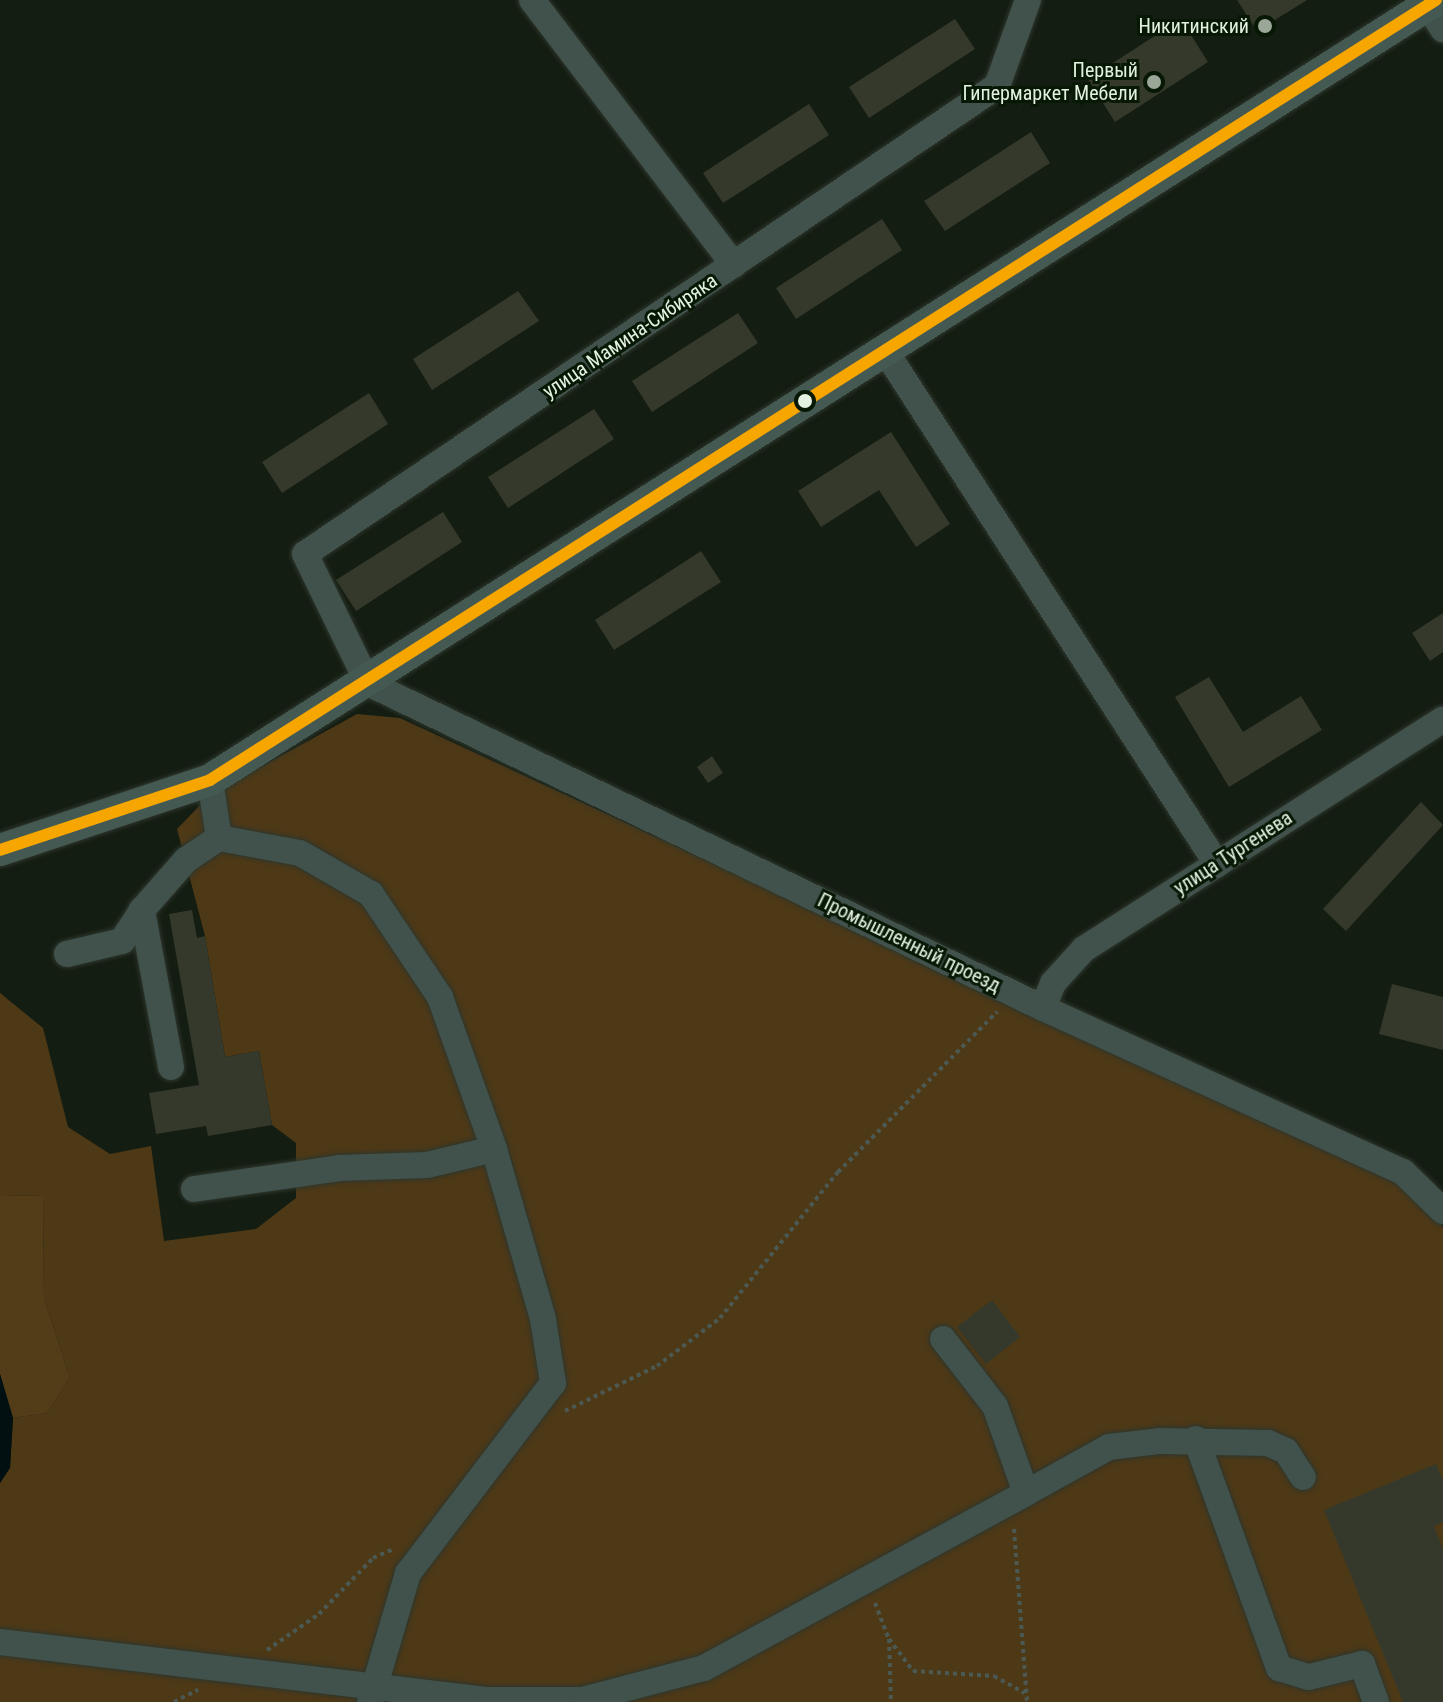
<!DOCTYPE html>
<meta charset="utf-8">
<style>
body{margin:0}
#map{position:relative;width:1443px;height:1702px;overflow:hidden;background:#141d12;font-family:"Roboto Condensed",sans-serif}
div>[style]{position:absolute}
.green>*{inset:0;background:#4e3917}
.forest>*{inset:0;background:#533c18}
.water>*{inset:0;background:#021012}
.building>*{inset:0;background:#35392b}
.path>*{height:4px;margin-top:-2px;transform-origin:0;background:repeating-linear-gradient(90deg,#4c5852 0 4px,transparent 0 8px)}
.roads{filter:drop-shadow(0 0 2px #2e362c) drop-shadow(0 0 2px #2e362c)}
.minor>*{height:26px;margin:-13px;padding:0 13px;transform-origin:13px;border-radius:13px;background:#41514c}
.major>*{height:32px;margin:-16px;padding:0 16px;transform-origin:16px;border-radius:16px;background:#455953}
.bus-1>*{height:12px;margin:-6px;padding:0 6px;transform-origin:6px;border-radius:6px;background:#f7a600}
.dots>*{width:22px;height:22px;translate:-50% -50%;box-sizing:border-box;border:4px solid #071805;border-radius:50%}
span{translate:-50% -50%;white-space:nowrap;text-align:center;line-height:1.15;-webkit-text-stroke:6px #071805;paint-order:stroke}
.poi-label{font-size:20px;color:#e4f1e2}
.right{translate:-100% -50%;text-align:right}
.street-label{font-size:20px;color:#e4f1e2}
</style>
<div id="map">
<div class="green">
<div style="clip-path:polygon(357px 714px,400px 718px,1401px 1183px,1434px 1213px,1443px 1228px,1443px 1702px,0 1702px,0 1483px,10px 1467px,13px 1418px,47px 1413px,70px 1378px,44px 1298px,43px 1196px,0 1195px,0 993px,43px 1028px,68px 1127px,110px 1154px,151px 1146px,164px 1241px,256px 1229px,296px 1198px,296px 1143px,272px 1125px,259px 1051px,225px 1057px,205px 936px,177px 829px,210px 795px)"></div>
</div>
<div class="forest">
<div style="clip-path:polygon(0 1195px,43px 1196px,44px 1298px,70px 1378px,47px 1413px,13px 1418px,0 1374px)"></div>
</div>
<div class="water">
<div style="clip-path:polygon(0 1374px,13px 1418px,10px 1468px,0 1483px)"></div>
</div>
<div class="building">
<div style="clip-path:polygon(1237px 0,1307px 0,1257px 31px)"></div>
<div style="clip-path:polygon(955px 19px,975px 49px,869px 118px,849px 87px)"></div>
<div style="clip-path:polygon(1181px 19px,1208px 62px,1115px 122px,1088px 79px)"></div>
<div style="clip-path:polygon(809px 104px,829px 135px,723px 203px,703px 173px)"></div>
<div style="clip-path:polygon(1031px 132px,1050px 163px,945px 231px,924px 201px)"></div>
<div style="clip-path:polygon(882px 219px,902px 250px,796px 319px,776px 288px)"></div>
<div style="clip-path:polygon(518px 291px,539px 321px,432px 390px,413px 359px)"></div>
<div style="clip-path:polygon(738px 313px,758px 343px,652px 412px,632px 381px)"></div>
<div style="clip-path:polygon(369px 393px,388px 424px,282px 493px,262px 462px)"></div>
<div style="clip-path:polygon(594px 409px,614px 439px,508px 508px,488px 477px)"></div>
<div style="clip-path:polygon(891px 432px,950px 524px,916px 547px,879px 490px,821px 527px,798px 491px)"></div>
<div style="clip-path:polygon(443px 512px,462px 542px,356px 611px,336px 580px)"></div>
<div style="clip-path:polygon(701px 551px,721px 582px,614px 650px,595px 620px)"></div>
<div style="clip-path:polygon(1443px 613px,1443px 652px,1430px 661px,1412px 633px)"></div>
<div style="clip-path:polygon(1209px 677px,1243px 732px,1301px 696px,1322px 730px,1229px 787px,1175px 697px)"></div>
<div style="clip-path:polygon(712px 756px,723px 773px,708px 783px,697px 767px)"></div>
<div style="clip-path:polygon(1421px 802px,1443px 825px,1346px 931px,1323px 909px)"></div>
<div style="clip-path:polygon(192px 910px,197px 938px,205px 936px,225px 1057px,259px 1051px,272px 1125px,208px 1136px,206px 1126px,156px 1134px,149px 1093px,199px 1085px,169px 914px)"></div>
<div style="clip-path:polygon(1392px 984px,1443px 997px,1443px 1050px,1379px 1034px)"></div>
<div style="clip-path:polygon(992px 1300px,1020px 1337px,986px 1364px,957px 1327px)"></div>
<div style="clip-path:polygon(1436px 1464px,1443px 1480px,1443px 1522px,1434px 1526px,1443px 1549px,1443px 1702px,1403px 1702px,1324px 1510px)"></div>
</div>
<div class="path">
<div style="left:565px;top:1411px;width:102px;rotate:-26.1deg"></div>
<div style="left:657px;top:1366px;width:79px;rotate:-37.3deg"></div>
<div style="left:720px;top:1318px;width:188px;rotate:-51.1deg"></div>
<div style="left:838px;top:1172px;width:226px;rotate:-45.2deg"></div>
<div style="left:1014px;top:1529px;width:173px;rotate:85.7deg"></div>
<div style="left:875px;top:1603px;width:39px;rotate:69deg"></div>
<div style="left:889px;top:1639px;width:63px;rotate:88.2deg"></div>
<div style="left:889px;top:1639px;width:40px;rotate:53deg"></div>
<div style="left:913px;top:1671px;width:81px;rotate:3.5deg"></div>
<div style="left:994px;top:1676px;width:35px;rotate:29deg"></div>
<div style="left:267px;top:1650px;width:63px;rotate:-34.7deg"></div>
<div style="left:319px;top:1614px;width:78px;rotate:-46deg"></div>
<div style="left:373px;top:1558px;width:22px;rotate:-24deg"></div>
<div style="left:174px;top:1702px;width:27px;rotate:-27deg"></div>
</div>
<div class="roads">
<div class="minor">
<div style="left:532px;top:0;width:333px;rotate:52.7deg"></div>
<div style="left:1028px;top:0;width:91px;rotate:109.8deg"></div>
<div style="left:997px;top:86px;width:835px;rotate:145.93deg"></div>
<div style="left:305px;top:554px;width:144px;rotate:64deg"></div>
<div style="left:368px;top:683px;width:749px;rotate:25.71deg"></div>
<div style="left:1043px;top:1008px;width:396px;rotate:24.5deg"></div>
<div style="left:1403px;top:1172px;width:56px;rotate:44.3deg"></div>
<div style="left:1424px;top:0;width:35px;rotate:57deg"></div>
<div style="left:886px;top:352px;width:610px;rotate:57.12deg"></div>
<div style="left:210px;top:780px;width:59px;rotate:81.2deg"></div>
<div style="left:219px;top:838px;width:82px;rotate:10.5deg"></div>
<div style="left:300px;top:853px;width:82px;rotate:30deg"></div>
<div style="left:371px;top:894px;width:124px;rotate:56.2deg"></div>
<div style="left:440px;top:997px;width:161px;rotate:70.4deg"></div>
<div style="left:494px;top:1149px;width:177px;rotate:73.9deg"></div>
<div style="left:543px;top:1319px;width:65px;rotate:81.1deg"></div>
<div style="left:553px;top:1383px;width:239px;rotate:127.3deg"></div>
<div style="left:408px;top:1573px;width:134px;rotate:106.4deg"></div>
<div style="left:67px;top:954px;width:57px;rotate:-13.3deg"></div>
<div style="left:122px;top:941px;width:37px;rotate:-57deg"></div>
<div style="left:1043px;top:1008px;width:27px;rotate:-68deg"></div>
<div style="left:1053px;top:983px;width:46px;rotate:-47.6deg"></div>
<div style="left:1084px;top:949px;width:426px;rotate:-32.6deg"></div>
<div style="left:171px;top:1067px;width:160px;rotate:-100.5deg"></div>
<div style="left:142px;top:910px;width:67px;rotate:-48.7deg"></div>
<div style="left:186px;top:860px;width:40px;rotate:-34deg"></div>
<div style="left:194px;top:1189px;width:147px;rotate:-8.2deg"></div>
<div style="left:339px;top:1168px;width:88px;rotate:-2deg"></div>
<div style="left:427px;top:1165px;width:69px;rotate:-13.4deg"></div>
<div style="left:943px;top:1339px;width:85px;rotate:52.2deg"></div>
<div style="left:995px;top:1406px;width:92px;rotate:70.4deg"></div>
<div style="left:1026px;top:1493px;width:95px;rotate:-29deg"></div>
<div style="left:1109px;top:1447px;width:50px;rotate:-6.8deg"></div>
<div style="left:1159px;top:1441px;width:109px;rotate:1.1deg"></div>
<div style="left:1268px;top:1443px;width:20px;rotate:24deg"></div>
<div style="left:1286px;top:1451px;width:31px;rotate:57deg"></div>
<div style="left:1196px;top:1439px;width:244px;rotate:70.1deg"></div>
<div style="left:1279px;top:1668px;width:31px;rotate:17deg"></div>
<div style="left:1309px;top:1677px;width:55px;rotate:-13.8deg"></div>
<div style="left:1362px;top:1664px;width:40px;rotate:69.8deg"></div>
<div style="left:0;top:1642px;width:492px;rotate:6.8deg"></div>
<div style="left:489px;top:1700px;width:93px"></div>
<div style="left:582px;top:1700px;width:126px;rotate:-14.7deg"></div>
<div style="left:704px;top:1668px;width:366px;rotate:-28.5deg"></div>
</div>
<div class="major">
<div style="left:0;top:850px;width:221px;rotate:-18.4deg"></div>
<div style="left:210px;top:780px;width:1453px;rotate:-32.47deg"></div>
</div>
</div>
<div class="bus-1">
<div style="left:0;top:850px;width:221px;rotate:-18.4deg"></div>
<div style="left:210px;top:780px;width:1453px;rotate:-32.47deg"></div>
</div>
<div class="dots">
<div style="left:1265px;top:26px;background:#9ba799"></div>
<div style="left:1154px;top:82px;background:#9ba799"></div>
<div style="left:805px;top:401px;background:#e4f1e2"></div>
</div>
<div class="poi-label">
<span class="right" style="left:1249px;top:26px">Никитинский</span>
<span class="right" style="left:1138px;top:82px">Первый<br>Гипермаркет Мебели</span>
</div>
<div class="street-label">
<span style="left:630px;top:336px;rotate:-34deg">улица Мамина-Сибиряка</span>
<span style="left:1233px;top:853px;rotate:-33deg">улица Тургенева</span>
<span style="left:909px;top:943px;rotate:26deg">Промышленный проезд</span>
</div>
</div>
